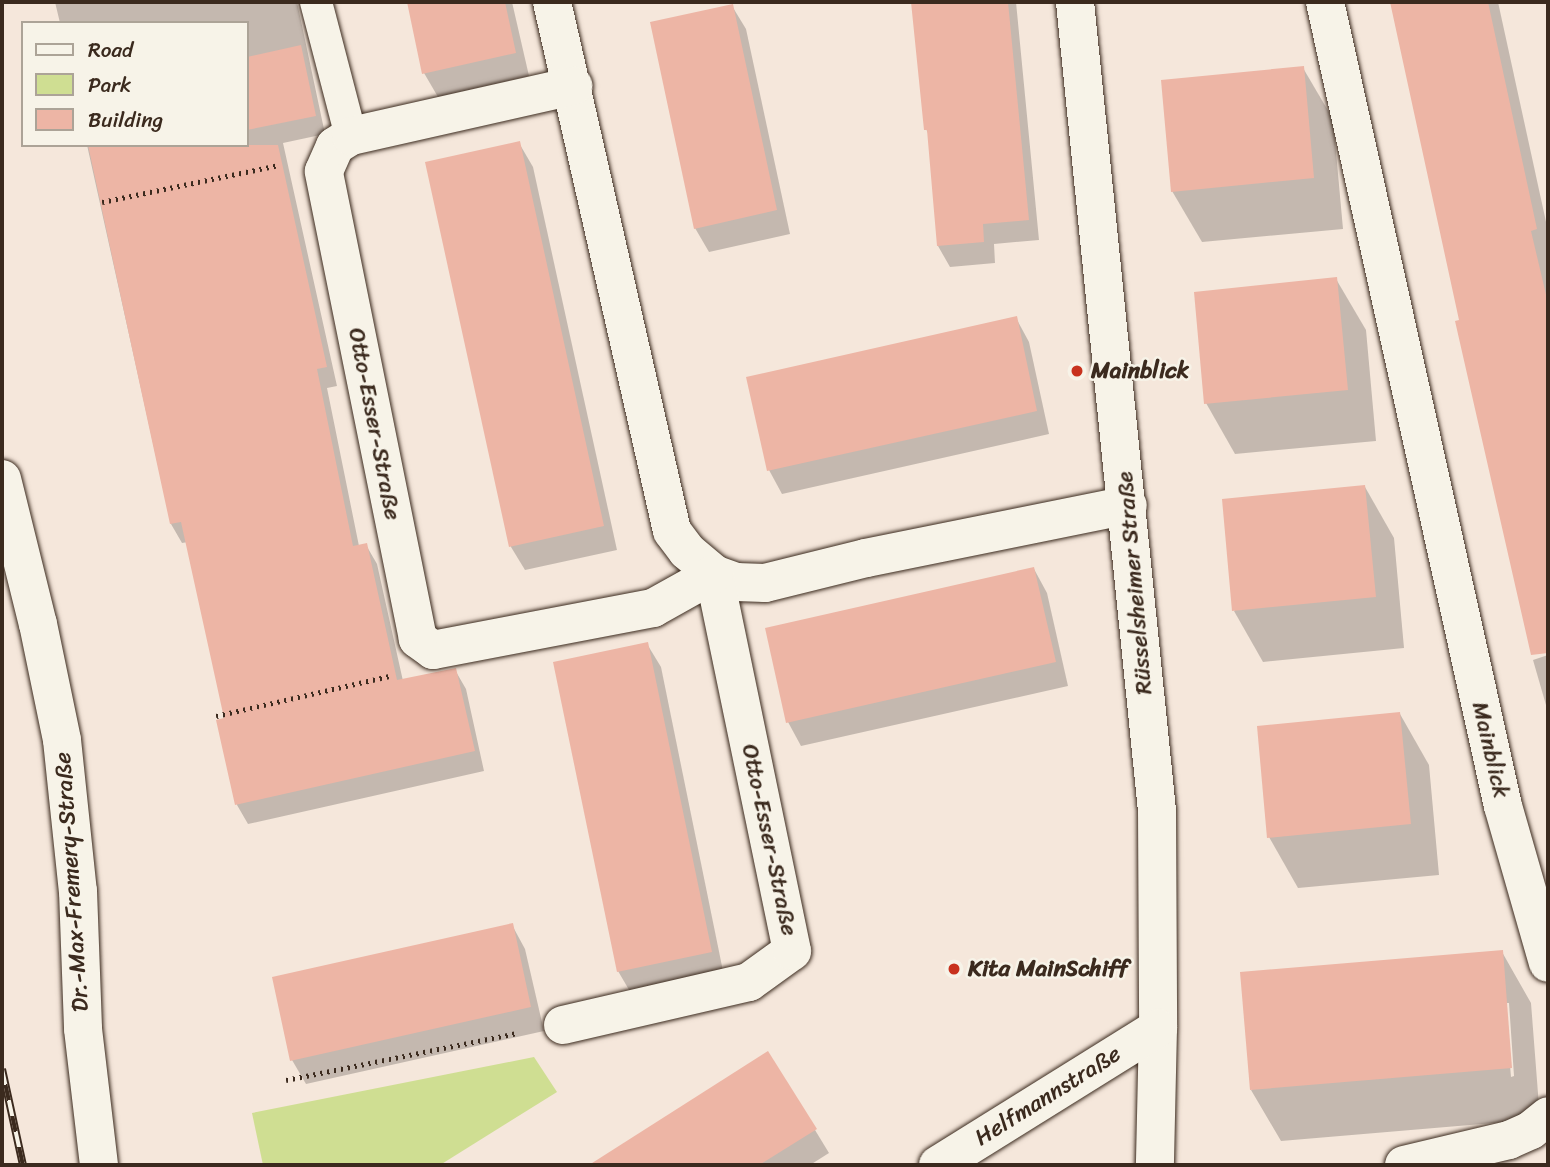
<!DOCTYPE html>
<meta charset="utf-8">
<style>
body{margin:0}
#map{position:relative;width:1550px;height:1167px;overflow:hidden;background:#f5e7db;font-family:Sriracha,sans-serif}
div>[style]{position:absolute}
.green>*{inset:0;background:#cfde92}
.shadow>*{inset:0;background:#0003}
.building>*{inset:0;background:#edb5a5}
.path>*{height:4.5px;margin-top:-2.25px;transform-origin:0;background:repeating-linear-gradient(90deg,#3b2a1e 0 2px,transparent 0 7px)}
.roads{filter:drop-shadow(0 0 2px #3b2a1e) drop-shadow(0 0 2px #3b2a1e)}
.lane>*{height:32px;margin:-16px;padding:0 16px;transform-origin:16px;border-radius:16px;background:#f7f3e8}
.street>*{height:38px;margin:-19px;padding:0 19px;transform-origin:19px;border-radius:19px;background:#f7f3e8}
.rail>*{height:8px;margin-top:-4px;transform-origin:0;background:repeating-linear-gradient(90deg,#f7f3e8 0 16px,#3b2a1e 0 32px);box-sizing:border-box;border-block:2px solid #3b2a1e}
.dots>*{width:19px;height:19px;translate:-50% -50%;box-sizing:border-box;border:4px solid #f7f3e8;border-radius:50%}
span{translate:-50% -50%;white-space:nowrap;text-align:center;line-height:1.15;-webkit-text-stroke:5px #f7f3e8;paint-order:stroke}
.poi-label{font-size:23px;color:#3b2a1e;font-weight:700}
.left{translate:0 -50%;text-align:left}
.street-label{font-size:23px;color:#3b2a1e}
.frame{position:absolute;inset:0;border:4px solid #3b2a1e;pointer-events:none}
.legend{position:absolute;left:21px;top:21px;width:228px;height:126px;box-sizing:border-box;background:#f7f3e8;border:2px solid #aca397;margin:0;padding:9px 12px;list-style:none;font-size:21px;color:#3b2a1e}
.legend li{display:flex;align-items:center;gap:14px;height:35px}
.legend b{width:35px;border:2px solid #aca397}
</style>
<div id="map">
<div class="green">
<div style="clip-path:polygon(534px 1057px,557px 1092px,440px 1165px,263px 1165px,252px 1113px)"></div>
</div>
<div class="shadow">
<div style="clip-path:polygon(55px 2px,297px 2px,325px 134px,283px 143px,337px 386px,327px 388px,359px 546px,366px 545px,377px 564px,403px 681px,455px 670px,466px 689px,484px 771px,248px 824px,237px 805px,227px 719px,188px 542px,182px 543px,171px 524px,87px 145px,247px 145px,247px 23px,60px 23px)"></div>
<div style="clip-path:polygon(408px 2px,512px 2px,529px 76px,438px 97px,424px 73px)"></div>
<div style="clip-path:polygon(912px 2px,1016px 2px,1039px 240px,994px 244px,995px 263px,950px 267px,938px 246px,929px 135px,926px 129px)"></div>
<div style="clip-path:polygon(1392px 2px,1498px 2px,1548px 231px,1548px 610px,1535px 613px,1461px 321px)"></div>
<div style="clip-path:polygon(732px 6px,746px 29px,790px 234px,709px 252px,695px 228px)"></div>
<div style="clip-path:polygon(1303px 68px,1333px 119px,1343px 229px,1202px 242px,1172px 191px)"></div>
<div style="clip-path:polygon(519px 143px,533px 167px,617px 550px,525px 570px,511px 547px,427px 163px)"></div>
<div style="clip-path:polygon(1336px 279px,1366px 330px,1376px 441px,1235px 454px,1206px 403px)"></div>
<div style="clip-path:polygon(1016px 318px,1029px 342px,1049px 434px,782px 494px,769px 470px)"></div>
<div style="clip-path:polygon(1365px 487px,1394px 538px,1404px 648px,1263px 662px,1234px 611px)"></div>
<div style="clip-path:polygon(1034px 569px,1047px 593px,1068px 686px,801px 746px,788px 722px)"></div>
<div style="clip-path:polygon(647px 644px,661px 667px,724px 976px,632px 995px,618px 971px)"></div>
<div style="clip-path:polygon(1548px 655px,1548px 712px,1533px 660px)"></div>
<div style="clip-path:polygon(1400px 714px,1429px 765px,1439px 875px,1298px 888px,1269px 837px)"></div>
<div style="clip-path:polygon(512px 925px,525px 949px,544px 1031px,306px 1084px,292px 1060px)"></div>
<div style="clip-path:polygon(evenodd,1502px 952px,1531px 1003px,1540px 1119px,1281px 1141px,1251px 1090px,1502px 952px,1505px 1003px,1509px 1003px,1514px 1076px,1511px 1077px,1505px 1003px)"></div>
<div style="clip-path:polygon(705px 1096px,815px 1130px,829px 1153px,810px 1165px,593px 1165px)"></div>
</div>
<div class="building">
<div style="clip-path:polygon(407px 2px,505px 2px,516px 53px,422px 74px)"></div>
<div style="clip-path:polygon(911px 2px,1008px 2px,1029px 220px,983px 224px,984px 242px,937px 246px,927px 130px,924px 130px)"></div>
<div style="clip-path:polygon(1390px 2px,1488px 2px,1537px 229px,1531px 231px,1548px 303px,1548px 653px,1531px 655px,1455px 321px,1459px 320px)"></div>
<div style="clip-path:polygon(733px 4px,777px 210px,694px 229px,650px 22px)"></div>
<div style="clip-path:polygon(301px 45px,316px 116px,247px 130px,247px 57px)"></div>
<div style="clip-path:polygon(1304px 66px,1314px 178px,1171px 192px,1161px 80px)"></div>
<div style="clip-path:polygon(520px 141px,604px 526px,509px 547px,425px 162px)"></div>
<div style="clip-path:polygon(88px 145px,278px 145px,327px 367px,317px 369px,353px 546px,367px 543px,397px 680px,456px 668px,475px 751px,235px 805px,216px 720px,224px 718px,181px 522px,170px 524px)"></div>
<div style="clip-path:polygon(1337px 277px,1348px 390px,1204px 404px,1194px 292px)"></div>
<div style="clip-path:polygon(1017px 316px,1037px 411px,767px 471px,746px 377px)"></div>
<div style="clip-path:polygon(1365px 485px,1376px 597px,1232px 611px,1222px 499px)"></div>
<div style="clip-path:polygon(1034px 567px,1056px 662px,786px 723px,765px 628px)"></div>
<div style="clip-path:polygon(648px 642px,712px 952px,617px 972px,553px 662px)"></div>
<div style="clip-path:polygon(1400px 712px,1411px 824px,1267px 838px,1257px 726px)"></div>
<div style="clip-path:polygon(513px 923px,531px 1007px,290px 1061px,272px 977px)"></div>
<div style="clip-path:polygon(1503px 950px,1512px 1068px,1250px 1090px,1240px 972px)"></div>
<div style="clip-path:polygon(768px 1051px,817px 1129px,759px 1165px,589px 1165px)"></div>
</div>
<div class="path">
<div style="left:102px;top:202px;width:181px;rotate:-11.8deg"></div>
<div style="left:216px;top:716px;width:178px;rotate:-13deg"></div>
<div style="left:286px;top:1080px;width:237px;rotate:-11.5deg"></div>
</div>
<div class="roads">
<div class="lane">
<div style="left:316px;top:2px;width:138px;rotate:75.4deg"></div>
</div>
<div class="street">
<div style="left:552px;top:2px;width:542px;rotate:77.22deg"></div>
<div style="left:672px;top:531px;width:25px;rotate:53deg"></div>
<div style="left:687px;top:551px;width:35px;rotate:40deg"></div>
<div style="left:714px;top:574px;width:23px;rotate:20deg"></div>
<div style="left:736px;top:582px;width:29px;rotate:2deg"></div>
<div style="left:765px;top:583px;width:104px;rotate:-13.9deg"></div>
<div style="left:866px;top:558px;width:267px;rotate:-11.4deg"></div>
<div style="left:1075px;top:2px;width:812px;rotate:84.21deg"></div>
<div style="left:1157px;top:810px;width:218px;rotate:89.7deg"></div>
<div style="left:1158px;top:1028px;width:137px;rotate:91.3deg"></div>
<div style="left:1325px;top:2px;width:823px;rotate:77.52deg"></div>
<div style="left:1503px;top:806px;width:163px;rotate:74deg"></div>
<div style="left:2px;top:479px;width:149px;rotate:76.1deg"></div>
<div style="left:38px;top:624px;width:118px;rotate:78.3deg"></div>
<div style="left:62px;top:740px;width:152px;rotate:84deg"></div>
<div style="left:78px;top:891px;width:138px;rotate:87.9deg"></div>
<div style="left:83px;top:1029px;width:137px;rotate:83.3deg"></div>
<div style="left:563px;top:1025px;width:191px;rotate:-13deg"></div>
<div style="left:749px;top:982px;width:53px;rotate:-35.8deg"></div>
<div style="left:792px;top:951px;width:385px;rotate:-101.7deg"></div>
<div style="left:714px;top:574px;width:70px;rotate:150.9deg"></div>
<div style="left:653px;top:608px;width:224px;rotate:169.2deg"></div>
<div style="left:433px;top:650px;width:19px;rotate:-144deg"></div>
<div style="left:418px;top:639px;width:477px;rotate:-101.4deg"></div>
<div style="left:324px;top:171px;width:27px;rotate:-66deg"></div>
<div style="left:335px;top:146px;width:19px;rotate:-32deg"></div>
<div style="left:351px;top:136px;width:228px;rotate:-12.7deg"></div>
<div style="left:938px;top:1165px;width:259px;rotate:-31.9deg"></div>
<div style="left:1404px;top:1165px;width:108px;rotate:-13.4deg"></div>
<div style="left:1509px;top:1140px;width:24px;rotate:-24deg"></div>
<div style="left:1531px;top:1130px;width:22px;rotate:-39deg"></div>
</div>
</div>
<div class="rail">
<div style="left:2px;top:1069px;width:98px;rotate:77.7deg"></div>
</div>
<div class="dots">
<div style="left:1077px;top:371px;background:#c8321e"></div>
<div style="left:954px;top:969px;background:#c8321e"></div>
</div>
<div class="poi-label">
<span class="left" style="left:1091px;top:371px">Mainblick</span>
<span class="left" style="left:968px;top:969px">Kita MainSchiff</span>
</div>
<div class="street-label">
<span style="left:374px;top:424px;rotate:79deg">Otto-Esser-Straße</span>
<span style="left:1135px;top:583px;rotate:-95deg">Rüsselsheimer Straße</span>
<span style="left:1490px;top:750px;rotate:77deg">Mainblick</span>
<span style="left:769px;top:840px;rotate:78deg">Otto-Esser-Straße</span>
<span style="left:72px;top:882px;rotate:-94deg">Dr.-Max-Fremery-Straße</span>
<span style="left:1048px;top:1096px;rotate:-32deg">Helfmannstraße</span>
</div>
<div class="frame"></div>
<ul class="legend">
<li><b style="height:9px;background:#f7f3e8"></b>Road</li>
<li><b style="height:19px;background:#cfde92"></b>Park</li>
<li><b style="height:19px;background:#edb5a5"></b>Building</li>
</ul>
</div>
